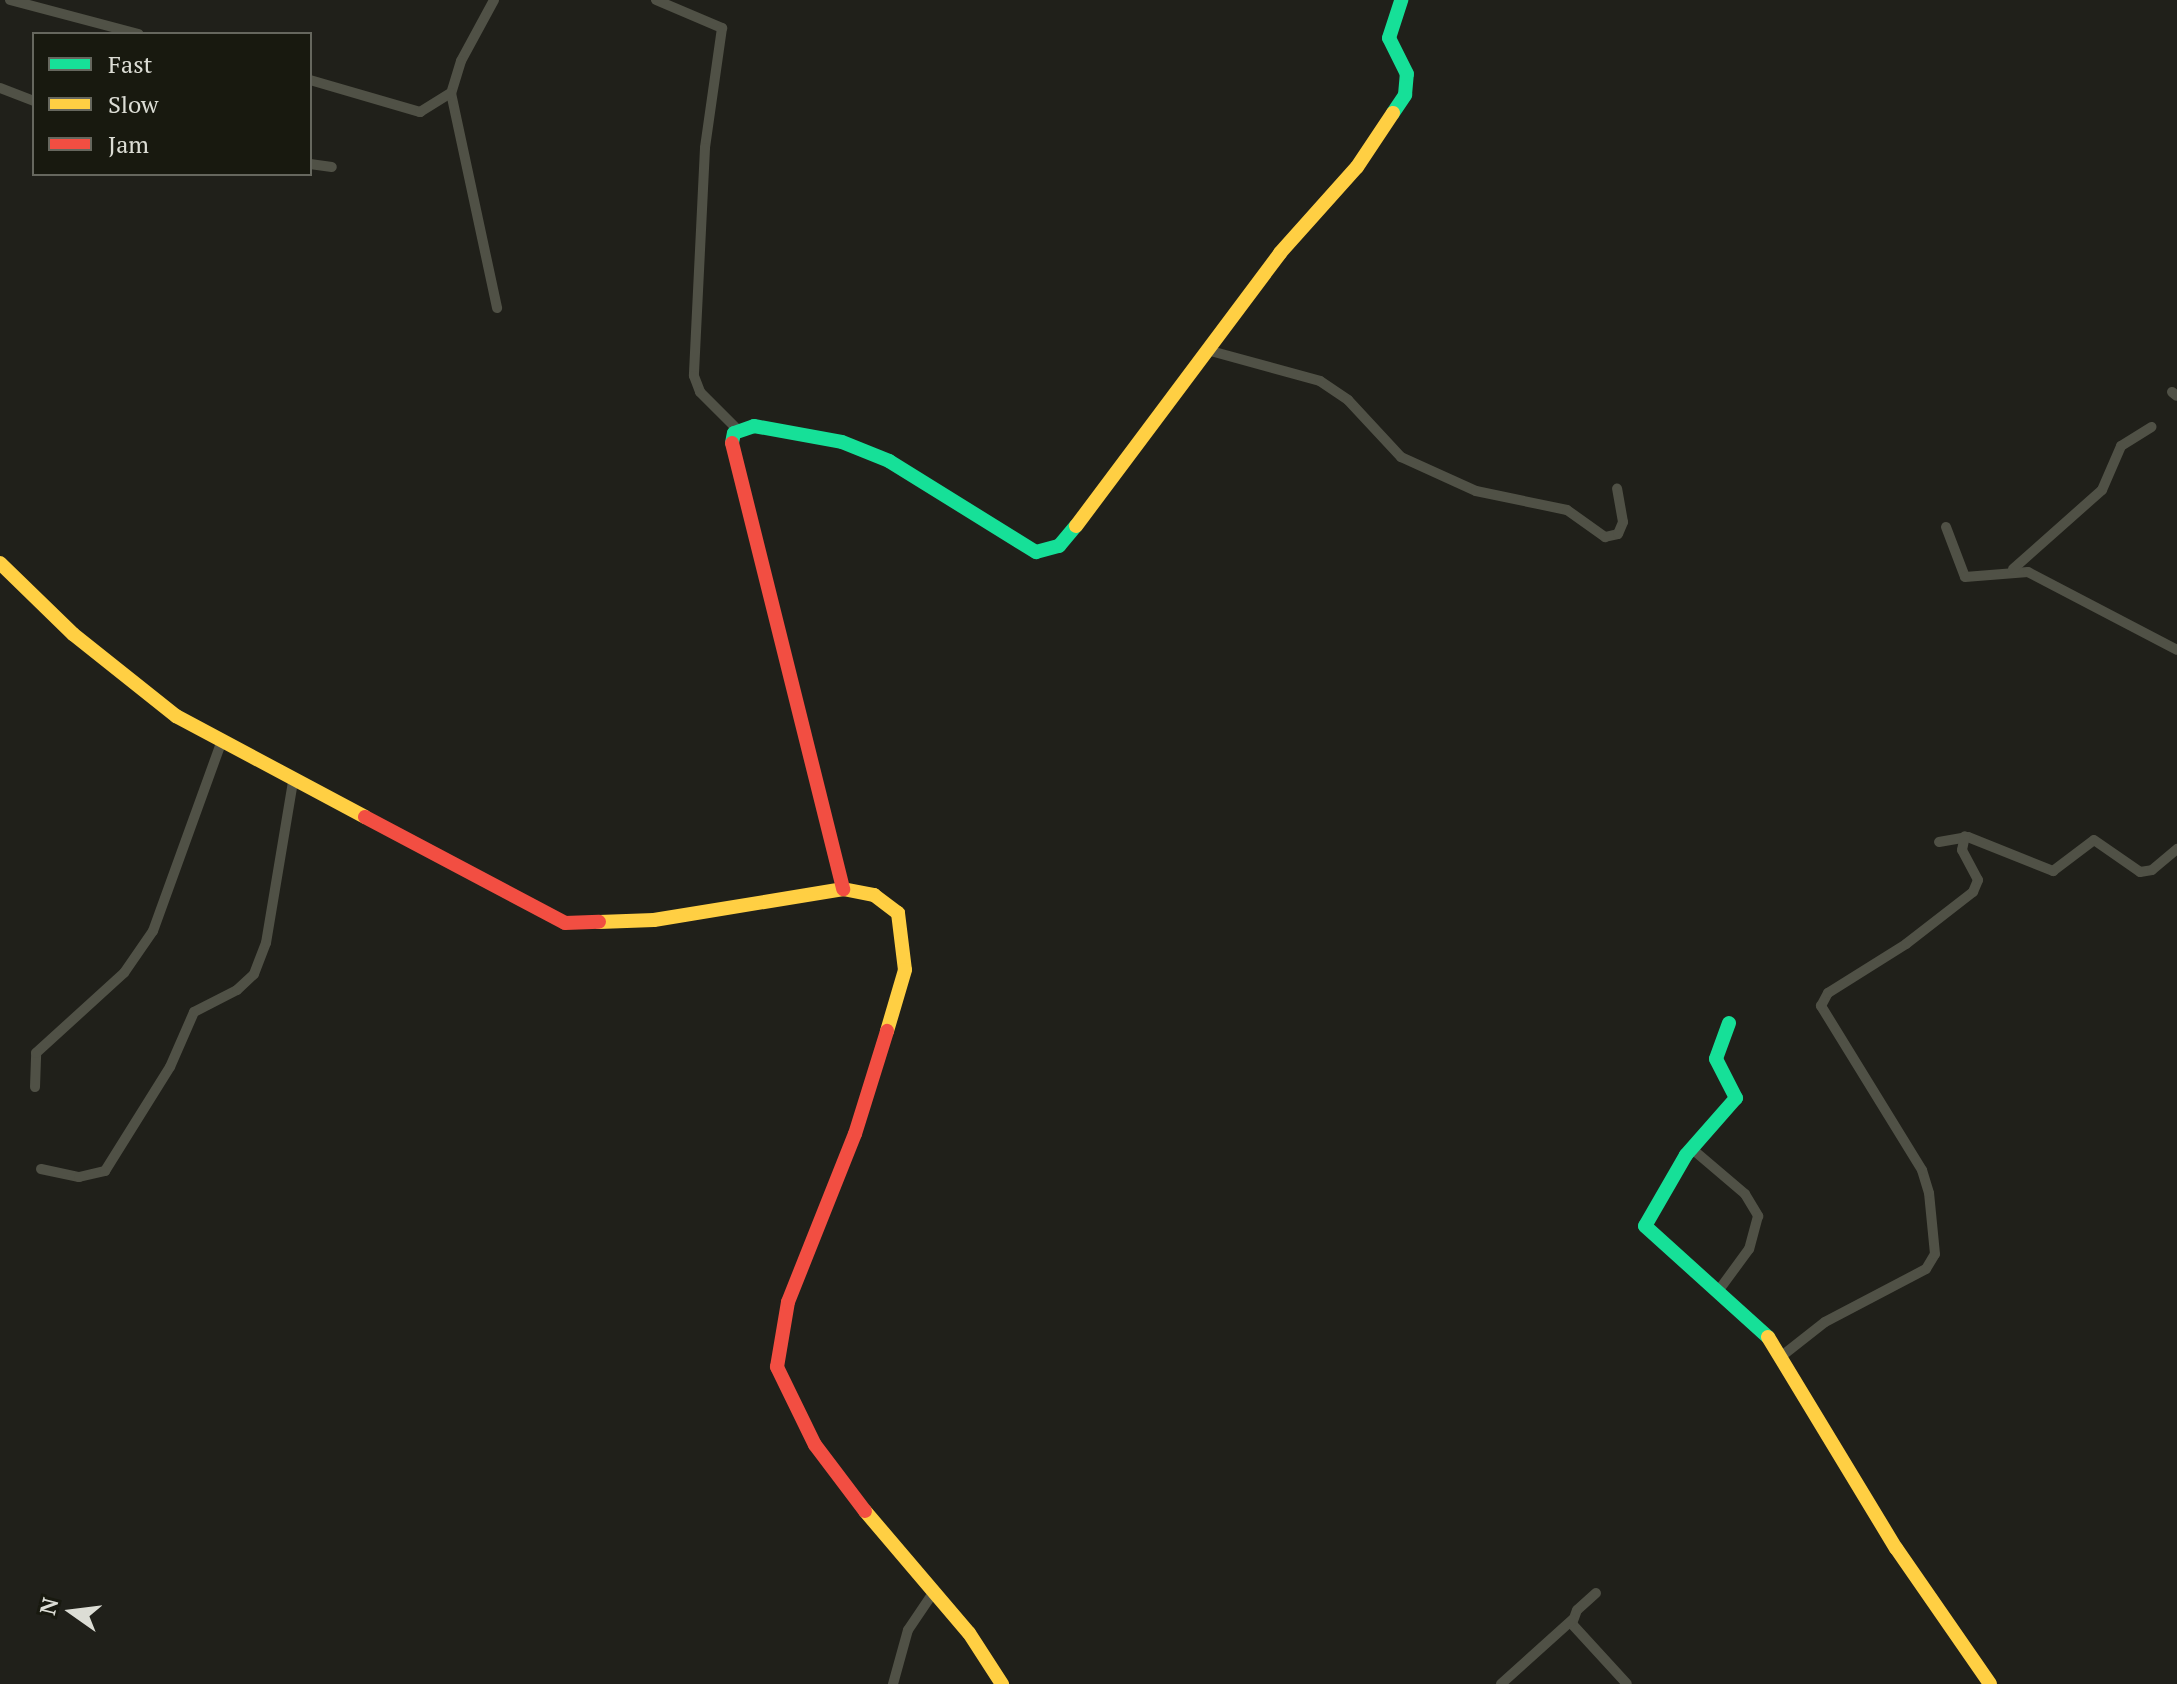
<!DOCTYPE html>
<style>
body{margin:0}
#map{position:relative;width:2177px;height:1684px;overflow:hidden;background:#20201a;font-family:"PT Serif",serif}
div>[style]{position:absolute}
.street>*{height:10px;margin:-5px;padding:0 5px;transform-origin:5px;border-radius:5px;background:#505146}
.fast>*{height:14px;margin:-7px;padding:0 7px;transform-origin:7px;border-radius:7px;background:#16e098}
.slow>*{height:14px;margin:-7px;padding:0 7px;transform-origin:7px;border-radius:7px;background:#ffcf43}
.jam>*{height:14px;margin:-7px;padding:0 7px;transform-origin:7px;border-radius:7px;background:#f24e42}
span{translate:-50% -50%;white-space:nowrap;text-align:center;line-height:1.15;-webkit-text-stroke:6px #18190f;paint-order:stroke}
.legend{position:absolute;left:32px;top:32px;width:280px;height:144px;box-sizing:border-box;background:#18190f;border:2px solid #66675e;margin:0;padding:10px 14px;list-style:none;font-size:24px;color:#dcddd5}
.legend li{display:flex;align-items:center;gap:16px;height:40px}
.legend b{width:40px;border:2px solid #66675e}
.north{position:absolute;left:32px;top:1572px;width:80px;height:80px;-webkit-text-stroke:6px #18190f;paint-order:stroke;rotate:284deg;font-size:22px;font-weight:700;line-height:32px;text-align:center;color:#dcddd5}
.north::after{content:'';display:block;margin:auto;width:28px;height:36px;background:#dcddd5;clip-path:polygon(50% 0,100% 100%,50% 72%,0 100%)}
</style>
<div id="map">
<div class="street">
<div style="left:10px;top:0;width:133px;rotate:14.8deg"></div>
<div style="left:494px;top:0;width:69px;rotate:118.4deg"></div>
<div style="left:461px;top:61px;width:34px;rotate:107deg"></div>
<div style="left:451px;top:93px;width:220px;rotate:77.9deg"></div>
<div style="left:656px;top:0;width:72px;rotate:23deg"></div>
<div style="left:722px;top:28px;width:121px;rotate:98.1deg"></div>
<div style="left:705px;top:148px;width:228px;rotate:92.8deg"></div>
<div style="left:694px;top:376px;width:17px;rotate:69deg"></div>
<div style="left:700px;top:392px;width:52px;rotate:45deg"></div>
<div style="left:310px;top:80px;width:115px;rotate:16.2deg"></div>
<div style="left:420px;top:112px;width:36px;rotate:-32deg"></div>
<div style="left:0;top:88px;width:36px;rotate:21deg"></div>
<div style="left:310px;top:164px;width:22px;rotate:8deg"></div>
<div style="left:1207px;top:350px;width:117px;rotate:15.3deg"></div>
<div style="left:1320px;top:381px;width:34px;rotate:34deg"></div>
<div style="left:1348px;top:400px;width:78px;rotate:47.1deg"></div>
<div style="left:1401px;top:457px;width:82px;rotate:24.4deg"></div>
<div style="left:1476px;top:491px;width:93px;rotate:11.8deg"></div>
<div style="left:1567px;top:510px;width:47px;rotate:35.4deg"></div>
<div style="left:1605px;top:537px;width:13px;rotate:-13deg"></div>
<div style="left:1618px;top:534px;width:13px;rotate:-67deg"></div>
<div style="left:1623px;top:522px;width:34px;rotate:-100deg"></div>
<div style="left:2172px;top:392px;width:6px;rotate:39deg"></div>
<div style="left:1946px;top:527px;width:53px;rotate:69.2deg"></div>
<div style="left:1965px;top:577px;width:63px;rotate:-4.5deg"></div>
<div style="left:2028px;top:572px;width:168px;rotate:27.6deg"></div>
<div style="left:2013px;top:569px;width:119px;rotate:-41.6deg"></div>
<div style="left:2102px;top:490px;width:48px;rotate:-66.6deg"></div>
<div style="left:2121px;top:446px;width:36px;rotate:-32deg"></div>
<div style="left:1939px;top:842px;width:29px;rotate:-10deg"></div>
<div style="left:1968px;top:837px;width:92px;rotate:21.8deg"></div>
<div style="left:2053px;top:871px;width:51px;rotate:-37.1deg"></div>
<div style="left:2094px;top:840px;width:56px;rotate:34.8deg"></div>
<div style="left:2140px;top:872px;width:12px;rotate:-9deg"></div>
<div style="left:2152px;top:870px;width:33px;rotate:-40deg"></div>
<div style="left:35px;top:1087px;width:34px;rotate:-88deg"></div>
<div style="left:36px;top:1053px;width:119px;rotate:-42.3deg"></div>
<div style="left:124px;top:973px;width:51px;rotate:-55.4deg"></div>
<div style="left:153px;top:931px;width:200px;rotate:-70.1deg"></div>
<div style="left:1691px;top:1148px;width:71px;rotate:40.4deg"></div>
<div style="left:1745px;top:1194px;width:26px;rotate:59deg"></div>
<div style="left:1758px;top:1216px;width:34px;rotate:105deg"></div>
<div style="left:1749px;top:1249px;width:51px;rotate:126.2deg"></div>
<div style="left:41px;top:1169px;width:39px;rotate:12deg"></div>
<div style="left:79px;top:1177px;width:27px;rotate:-13deg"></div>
<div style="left:105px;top:1171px;width:123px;rotate:-58deg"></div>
<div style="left:170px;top:1067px;width:60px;rotate:-66.4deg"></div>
<div style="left:194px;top:1012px;width:48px;rotate:-27.1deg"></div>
<div style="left:237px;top:990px;width:23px;rotate:-43deg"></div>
<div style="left:254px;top:974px;width:33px;rotate:-69deg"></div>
<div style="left:266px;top:943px;width:164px;rotate:-80.5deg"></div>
<div style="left:1783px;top:1355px;width:53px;rotate:-38.2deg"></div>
<div style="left:1825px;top:1322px;width:114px;rotate:-27.7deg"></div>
<div style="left:1926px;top:1269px;width:17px;rotate:-59deg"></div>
<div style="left:1935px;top:1254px;width:61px;rotate:-95.6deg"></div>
<div style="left:1929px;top:1193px;width:24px;rotate:-107deg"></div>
<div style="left:1922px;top:1170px;width:193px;rotate:-121.6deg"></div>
<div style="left:1821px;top:1006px;width:15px;rotate:-62deg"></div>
<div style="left:1828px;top:993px;width:92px;rotate:-32.1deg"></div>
<div style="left:1906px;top:944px;width:85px;rotate:-37.8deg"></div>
<div style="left:1973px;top:892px;width:13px;rotate:-67deg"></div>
<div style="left:1978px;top:880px;width:34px;rotate:-118deg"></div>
<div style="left:1962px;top:850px;width:14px;rotate:-78deg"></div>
<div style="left:1596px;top:1593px;width:25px;rotate:138deg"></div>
<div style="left:1577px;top:1610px;width:15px;rotate:110deg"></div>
<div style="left:1572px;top:1624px;width:81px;rotate:47.5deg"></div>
<div style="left:893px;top:1684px;width:56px;rotate:-74.5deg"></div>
<div style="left:908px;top:1630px;width:45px;rotate:-56deg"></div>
<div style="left:1501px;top:1684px;width:96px;rotate:-42deg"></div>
</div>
<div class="fast">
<div style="left:1393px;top:113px;width:22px;rotate:-56deg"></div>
<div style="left:1405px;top:95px;width:21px;rotate:-85deg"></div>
<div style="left:1407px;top:74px;width:40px;rotate:-116.6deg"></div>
<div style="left:1389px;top:38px;width:40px;rotate:-72deg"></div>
<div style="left:732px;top:443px;width:10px;rotate:-79deg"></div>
<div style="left:734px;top:433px;width:21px;rotate:-19deg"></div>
<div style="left:754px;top:426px;width:89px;rotate:10.3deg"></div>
<div style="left:842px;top:442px;width:51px;rotate:22deg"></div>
<div style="left:889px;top:461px;width:173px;rotate:31.8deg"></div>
<div style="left:1036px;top:552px;width:24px;rotate:-15deg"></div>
<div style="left:1059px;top:546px;width:26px;rotate:-50deg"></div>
<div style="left:1729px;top:1023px;width:38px;rotate:110deg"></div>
<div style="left:1716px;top:1059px;width:44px;rotate:62.9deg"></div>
<div style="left:1736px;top:1098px;width:76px;rotate:131.3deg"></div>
<div style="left:1686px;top:1155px;width:82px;rotate:120deg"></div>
<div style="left:1645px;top:1226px;width:166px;rotate:42.1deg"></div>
</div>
<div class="slow">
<div style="left:1076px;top:526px;width:341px;rotate:-53.2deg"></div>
<div style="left:1280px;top:253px;width:115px;rotate:-48.2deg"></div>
<div style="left:1357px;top:167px;width:65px;rotate:-56.3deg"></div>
<div style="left:0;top:563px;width:102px;rotate:44.2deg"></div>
<div style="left:73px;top:634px;width:132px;rotate:38.5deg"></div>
<div style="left:176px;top:716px;width:214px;rotate:28.1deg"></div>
<div style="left:599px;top:922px;width:55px;rotate:-2.1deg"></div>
<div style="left:654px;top:920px;width:192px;rotate:-9.3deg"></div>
<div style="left:843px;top:889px;width:32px;rotate:11deg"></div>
<div style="left:874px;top:895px;width:30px;rotate:37deg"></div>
<div style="left:898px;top:913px;width:57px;rotate:83deg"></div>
<div style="left:905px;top:970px;width:64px;rotate:106.4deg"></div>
<div style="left:1768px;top:1337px;width:247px;rotate:58.8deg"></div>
<div style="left:1896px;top:1548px;width:165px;rotate:55.3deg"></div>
<div style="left:865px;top:1511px;width:160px;rotate:49.6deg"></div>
<div style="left:969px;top:1633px;width:61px;rotate:57.1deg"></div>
</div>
<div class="jam">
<div style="left:732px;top:443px;width:460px;rotate:76deg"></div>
<div style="left:365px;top:817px;width:226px;rotate:27.9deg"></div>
<div style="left:565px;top:923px;width:34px;rotate:-2deg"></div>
<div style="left:865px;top:1511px;width:83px;rotate:-127.1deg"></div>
<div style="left:815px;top:1445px;width:87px;rotate:-116deg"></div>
<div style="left:777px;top:1367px;width:66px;rotate:-80.4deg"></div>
<div style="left:788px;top:1302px;width:181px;rotate:-68.3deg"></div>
<div style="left:855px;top:1134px;width:108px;rotate:-72.7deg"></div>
</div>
<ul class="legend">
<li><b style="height:10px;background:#16e098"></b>Fast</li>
<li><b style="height:10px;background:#ffcf43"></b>Slow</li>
<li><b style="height:10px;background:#f24e42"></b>Jam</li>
</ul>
<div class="north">N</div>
</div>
